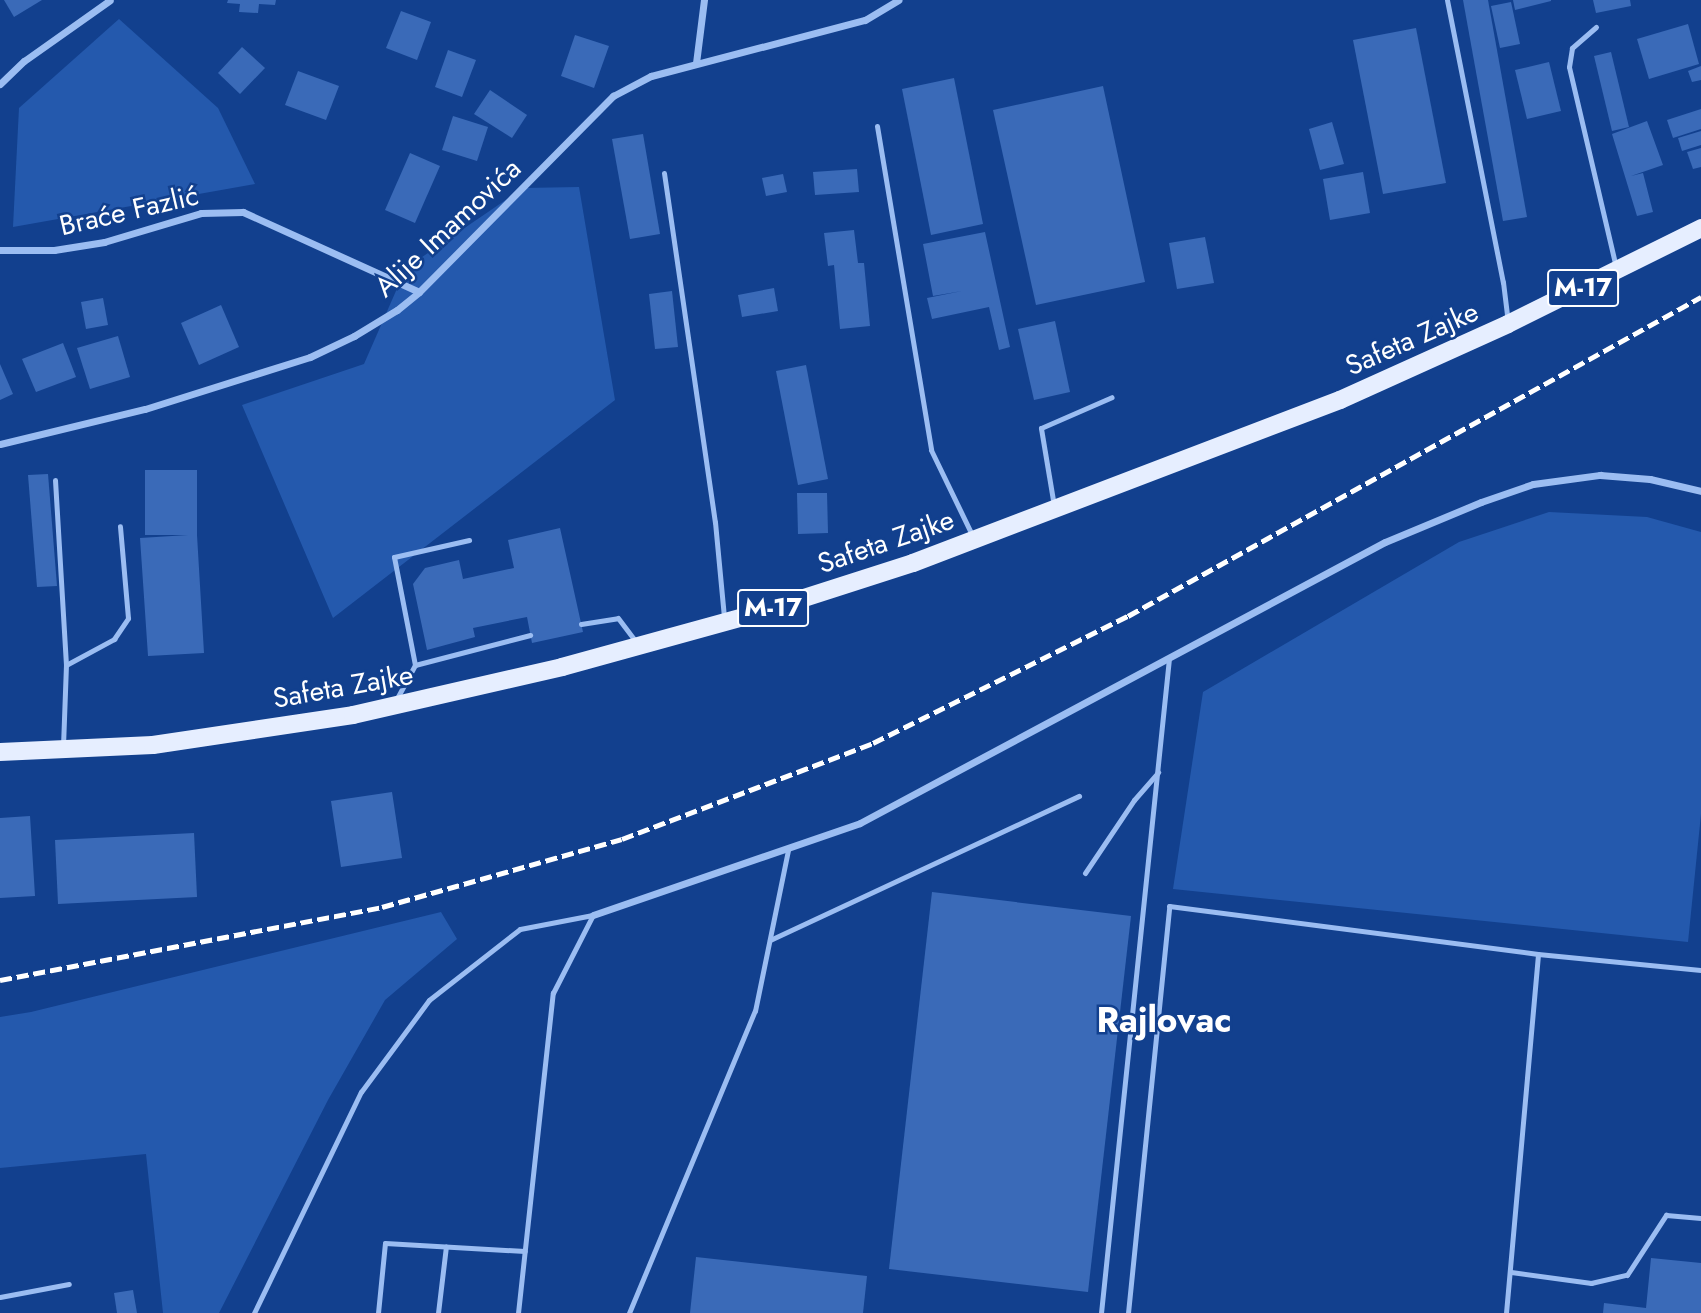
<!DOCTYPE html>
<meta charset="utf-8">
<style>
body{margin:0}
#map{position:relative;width:1701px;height:1313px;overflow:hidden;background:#12408e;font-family:Jost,sans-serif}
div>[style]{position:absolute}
.green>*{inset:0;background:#2459ad}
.building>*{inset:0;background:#3a6ab8}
.lane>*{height:5px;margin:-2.5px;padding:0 2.5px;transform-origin:2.5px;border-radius:2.5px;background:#9bbdf2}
.street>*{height:7px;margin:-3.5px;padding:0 3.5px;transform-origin:3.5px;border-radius:3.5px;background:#9bbdf2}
.primary>*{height:18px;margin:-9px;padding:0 9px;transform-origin:9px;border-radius:9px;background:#e6eeff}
.rail>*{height:5px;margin-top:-2.5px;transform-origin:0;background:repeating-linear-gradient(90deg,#fff 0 12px,transparent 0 17px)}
span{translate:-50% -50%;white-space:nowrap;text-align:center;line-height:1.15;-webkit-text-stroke:5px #12408e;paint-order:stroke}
.shield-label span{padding:2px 5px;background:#12408e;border:2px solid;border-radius:5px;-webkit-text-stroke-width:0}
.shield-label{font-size:26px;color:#fff;font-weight:700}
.street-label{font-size:28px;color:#fff}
.district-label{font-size:35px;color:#fff;font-weight:700}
</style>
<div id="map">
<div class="green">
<div style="clip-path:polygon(119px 19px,218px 108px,255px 184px,13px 227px,19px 108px)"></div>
<div style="clip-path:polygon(579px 187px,615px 400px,333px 618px,242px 405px,364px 364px,406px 268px,523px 188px)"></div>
<div style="clip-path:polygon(1549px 512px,1647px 517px,1701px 532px,1701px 814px,1688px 942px,1173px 889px,1203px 692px,1459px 542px)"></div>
<div style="clip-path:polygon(441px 912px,457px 939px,385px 1000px,328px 1100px,219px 1313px,163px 1313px,146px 1154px,0 1168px,0 1017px,31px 1012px)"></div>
</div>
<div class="building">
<div style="clip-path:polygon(4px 0,42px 0,14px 17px)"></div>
<div style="clip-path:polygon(228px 0,276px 0,275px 5px,259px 4px,258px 13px,239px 12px,240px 4px,227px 3px)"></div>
<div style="clip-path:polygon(1463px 0,1488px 0,1527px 217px,1503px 221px)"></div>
<div style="clip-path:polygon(1513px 0,1551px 0,1551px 1px,1515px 10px)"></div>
<div style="clip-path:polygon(1593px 0,1630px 0,1631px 6px,1596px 13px)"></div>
<div style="clip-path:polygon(1511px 2px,1520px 44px,1500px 48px,1491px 6px)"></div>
<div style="clip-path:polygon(401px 11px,431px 22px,417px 60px,386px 48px)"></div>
<div style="clip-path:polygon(1688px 24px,1699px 64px,1649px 79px,1637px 39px)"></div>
<div style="clip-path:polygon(1416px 28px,1446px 183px,1383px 194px,1353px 40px)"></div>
<div style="clip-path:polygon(575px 35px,609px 46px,594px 88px,561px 76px)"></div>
<div style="clip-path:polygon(242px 47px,265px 68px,240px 94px,218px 73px)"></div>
<div style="clip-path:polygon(448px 50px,476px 60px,462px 97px,435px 87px)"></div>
<div style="clip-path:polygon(1611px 52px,1629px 127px,1612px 131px,1594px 56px)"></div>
<div style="clip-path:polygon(1549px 62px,1561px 111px,1527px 119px,1515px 70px)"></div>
<div style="clip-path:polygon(1701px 66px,1701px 80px,1692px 82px,1688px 71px)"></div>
<div style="clip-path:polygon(298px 71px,339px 86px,326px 120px,285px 105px)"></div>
<div style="clip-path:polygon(954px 78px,983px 224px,931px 235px,902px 89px)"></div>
<div style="clip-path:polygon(1103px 86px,1145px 282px,1036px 305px,993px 110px)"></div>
<div style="clip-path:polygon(490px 90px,527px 115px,512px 138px,474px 114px)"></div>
<div style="clip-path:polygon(1701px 109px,1701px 129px,1673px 138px,1667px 120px)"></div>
<div style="clip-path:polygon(453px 116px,488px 127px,477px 161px,442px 150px)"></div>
<div style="clip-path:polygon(1647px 121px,1663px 165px,1631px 176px,1643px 173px,1653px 212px,1637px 216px,1612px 134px)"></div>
<div style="clip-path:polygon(1332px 122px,1344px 164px,1320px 170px,1309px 129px)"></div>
<div style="clip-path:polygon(1701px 131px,1701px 145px,1682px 151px,1678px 138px)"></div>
<div style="clip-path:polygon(643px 134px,660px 234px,630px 239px,612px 139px)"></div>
<div style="clip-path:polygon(1701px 148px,1701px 167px,1693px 169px,1687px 152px)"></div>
<div style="clip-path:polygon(410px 153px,440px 166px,415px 223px,385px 210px)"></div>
<div style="clip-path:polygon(857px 169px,859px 192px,815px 195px,813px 172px)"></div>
<div style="clip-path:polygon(1363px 172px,1370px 213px,1330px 220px,1323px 179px)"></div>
<div style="clip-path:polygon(783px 174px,787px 192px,766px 196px,762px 178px)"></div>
<div style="clip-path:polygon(854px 230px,858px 263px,864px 263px,870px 326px,840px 329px,834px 265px,828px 266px,824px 233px)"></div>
<div style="clip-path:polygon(985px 232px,1010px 347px,999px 350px,989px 307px,932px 319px,927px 298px,962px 291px,933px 296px,923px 244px)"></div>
<div style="clip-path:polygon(1205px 237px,1214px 283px,1177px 289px,1169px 243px)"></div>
<div style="clip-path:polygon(774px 288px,778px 311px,742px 317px,738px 295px)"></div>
<div style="clip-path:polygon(672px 291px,678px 347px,655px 349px,649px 294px)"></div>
<div style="clip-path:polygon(103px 298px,108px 325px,86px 329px,81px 302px)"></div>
<div style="clip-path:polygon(221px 305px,239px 347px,199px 365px,181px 323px)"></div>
<div style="clip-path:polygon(1055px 321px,1070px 392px,1034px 400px,1018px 329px)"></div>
<div style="clip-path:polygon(118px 336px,130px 377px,90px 389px,77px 348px)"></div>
<div style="clip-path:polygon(63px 343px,76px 377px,36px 392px,22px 359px)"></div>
<div style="clip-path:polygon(0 364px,13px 394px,0 400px)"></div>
<div style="clip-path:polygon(806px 365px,828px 479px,798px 485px,776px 371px)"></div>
<div style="clip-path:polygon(145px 470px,197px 470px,197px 535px,204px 653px,148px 656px,140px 538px,188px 535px,145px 535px)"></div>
<div style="clip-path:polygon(48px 474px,57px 586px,37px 587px,28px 475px)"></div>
<div style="clip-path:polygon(797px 493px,827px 493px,828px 533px,798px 534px)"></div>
<div style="clip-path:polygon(560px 528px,583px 632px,532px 643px,527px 617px,473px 628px,475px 637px,427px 650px,413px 584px,425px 568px,459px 560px,463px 579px,514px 568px,508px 540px)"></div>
<div style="clip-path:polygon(392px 792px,402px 858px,341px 867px,331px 801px)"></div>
<div style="clip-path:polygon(30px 816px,35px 896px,0 898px,0 818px)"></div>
<div style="clip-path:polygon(194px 833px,197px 897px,58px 904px,55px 840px)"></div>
<div style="clip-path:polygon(932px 892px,1131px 916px,1088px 1292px,889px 1269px)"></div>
<div style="clip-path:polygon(696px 1257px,867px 1276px,863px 1313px,690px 1313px)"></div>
<div style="clip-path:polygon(1651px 1258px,1701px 1263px,1701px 1313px,1603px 1313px,1604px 1303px,1646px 1308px)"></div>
<div style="clip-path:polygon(133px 1290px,137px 1313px,117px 1313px,114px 1293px)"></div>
</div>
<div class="lane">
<div style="left:1447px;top:0;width:288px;rotate:78.8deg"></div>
<div style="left:1503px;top:282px;width:39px;rotate:83deg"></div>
<div style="left:1596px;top:27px;width:32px;rotate:139deg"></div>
<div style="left:1572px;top:48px;width:19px;rotate:99deg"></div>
<div style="left:1569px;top:67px;width:206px;rotate:76.8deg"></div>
<div style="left:877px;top:126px;width:328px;rotate:80.5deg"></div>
<div style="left:931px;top:450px;width:97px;rotate:64.2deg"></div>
<div style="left:664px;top:173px;width:353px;rotate:81.7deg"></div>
<div style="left:715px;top:522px;width:96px;rotate:84.6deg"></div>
<div style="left:55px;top:480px;width:185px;rotate:86.6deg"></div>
<div style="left:1054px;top:506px;width:79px;rotate:-99.5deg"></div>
<div style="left:1041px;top:428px;width:77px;rotate:-23.6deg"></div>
<div style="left:581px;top:624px;width:37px;rotate:-9deg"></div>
<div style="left:618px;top:618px;width:31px;rotate:53deg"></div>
<div style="left:415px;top:665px;width:110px;rotate:-101deg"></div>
<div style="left:394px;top:557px;width:77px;rotate:-12.8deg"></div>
<div style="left:395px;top:702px;width:42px;rotate:-61.6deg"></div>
<div style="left:415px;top:665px;width:119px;rotate:-14.6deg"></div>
<div style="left:63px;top:746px;width:81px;rotate:-87.9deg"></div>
<div style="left:66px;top:665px;width:55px;rotate:-28.4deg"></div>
<div style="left:114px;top:639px;width:25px;rotate:-56deg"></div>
<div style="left:128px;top:618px;width:92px;rotate:-95deg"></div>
<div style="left:1085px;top:873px;width:88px;rotate:-56.1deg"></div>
<div style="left:1134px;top:800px;width:37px;rotate:-49deg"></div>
<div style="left:770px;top:940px;width:341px;rotate:-25deg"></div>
<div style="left:1511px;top:1272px;width:81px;rotate:7.8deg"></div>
<div style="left:1591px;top:1283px;width:37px;rotate:-13deg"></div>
<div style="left:1627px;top:1275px;width:72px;rotate:-57deg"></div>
<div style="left:1666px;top:1215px;width:35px;rotate:5deg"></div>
<div style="left:0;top:1297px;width:70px;rotate:-10.7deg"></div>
<div style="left:254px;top:1313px;width:246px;rotate:-64.2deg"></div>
<div style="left:361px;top:1092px;width:114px;rotate:-53.5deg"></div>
<div style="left:429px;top:1000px;width:115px;rotate:-38deg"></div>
<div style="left:520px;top:929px;width:74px;rotate:-10.9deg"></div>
<div style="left:378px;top:1313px;width:70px;rotate:-84.3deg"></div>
<div style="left:385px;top:1243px;width:140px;rotate:3.3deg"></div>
<div style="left:438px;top:1313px;width:67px;rotate:-83.2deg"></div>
<div style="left:518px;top:1313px;width:322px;rotate:-83.8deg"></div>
<div style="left:553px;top:993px;width:88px;rotate:-62.9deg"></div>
<div style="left:629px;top:1313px;width:327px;rotate:-67.4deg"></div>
<div style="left:755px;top:1011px;width:164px;rotate:-78.4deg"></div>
<div style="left:1101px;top:1313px;width:659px;rotate:-84.07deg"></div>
<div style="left:1128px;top:1313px;width:409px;rotate:-84.2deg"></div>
<div style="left:1169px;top:906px;width:372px;rotate:7.4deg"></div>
<div style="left:1538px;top:954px;width:164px;rotate:5.6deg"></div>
<div style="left:1506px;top:1313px;width:360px;rotate:-84.9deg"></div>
</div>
<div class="street">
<div style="left:696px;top:63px;width:64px;rotate:-82.8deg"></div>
<div style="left:0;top:84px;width:33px;rotate:-44deg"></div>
<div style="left:24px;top:61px;width:105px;rotate:-35.3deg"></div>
<div style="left:0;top:250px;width:54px"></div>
<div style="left:54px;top:250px;width:51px;rotate:-9.1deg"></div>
<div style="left:104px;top:242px;width:101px;rotate:-16.6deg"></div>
<div style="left:201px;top:213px;width:42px;rotate:-1.4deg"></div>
<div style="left:243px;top:212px;width:193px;rotate:24.4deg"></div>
<div style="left:0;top:444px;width:149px;rotate:-13.6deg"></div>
<div style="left:145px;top:409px;width:173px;rotate:-17.5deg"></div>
<div style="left:310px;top:357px;width:49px;rotate:-25.5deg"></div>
<div style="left:354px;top:336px;width:50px;rotate:-31.2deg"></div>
<div style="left:397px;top:310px;width:28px;rotate:-39deg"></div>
<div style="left:419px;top:292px;width:276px;rotate:-45.3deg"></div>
<div style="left:613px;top:96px;width:43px;rotate:-27.8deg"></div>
<div style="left:651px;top:76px;width:221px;rotate:-14.7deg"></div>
<div style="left:865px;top:20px;width:39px;rotate:-31deg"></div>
<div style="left:593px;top:915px;width:282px;rotate:-19deg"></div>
<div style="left:860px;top:823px;width:595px;rotate:-28.16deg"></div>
<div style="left:1385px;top:542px;width:104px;rotate:-22.6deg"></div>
<div style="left:1481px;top:502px;width:55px;rotate:-19.1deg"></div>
<div style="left:1533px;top:484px;width:68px;rotate:-7.7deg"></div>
<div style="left:1600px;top:475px;width:50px;rotate:4.6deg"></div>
<div style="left:1650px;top:479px;width:52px;rotate:13.2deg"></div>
</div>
<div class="primary">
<div style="left:0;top:752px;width:153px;rotate:-2.6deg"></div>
<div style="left:153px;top:745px;width:202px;rotate:-8.5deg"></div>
<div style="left:353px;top:715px;width:214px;rotate:-12.9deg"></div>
<div style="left:562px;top:667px;width:199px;rotate:-15.4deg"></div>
<div style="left:754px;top:614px;width:167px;rotate:-17.8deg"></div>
<div style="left:913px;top:563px;width:457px;rotate:-20.9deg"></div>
<div style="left:1340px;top:400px;width:184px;rotate:-24.3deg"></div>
<div style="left:1508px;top:324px;width:216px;rotate:-26.4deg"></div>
</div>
<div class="rail">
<div style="left:0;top:980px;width:389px;rotate:-10.8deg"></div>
<div style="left:382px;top:907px;width:249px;rotate:-15.8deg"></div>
<div style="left:622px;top:839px;width:269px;rotate:-20.9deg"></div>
<div style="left:873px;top:743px;width:285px;rotate:-26.5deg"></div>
<div style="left:1128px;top:616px;width:656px;rotate:-29.11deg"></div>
</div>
<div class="shield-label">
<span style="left:1583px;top:288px">M-17</span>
<span style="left:773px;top:608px">M-17</span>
</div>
<div class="street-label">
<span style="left:129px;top:211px;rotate:-13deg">Braće Fazlić</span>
<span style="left:448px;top:228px;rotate:-43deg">Alije Imamovića</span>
<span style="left:1412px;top:339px;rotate:-24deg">Safeta Zajke</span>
<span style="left:886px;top:542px;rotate:-19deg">Safeta Zajke</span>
<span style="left:343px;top:687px;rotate:-10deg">Safeta Zajke</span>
</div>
<div class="district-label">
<span style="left:1164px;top:1020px">Rajlovac</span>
</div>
</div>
